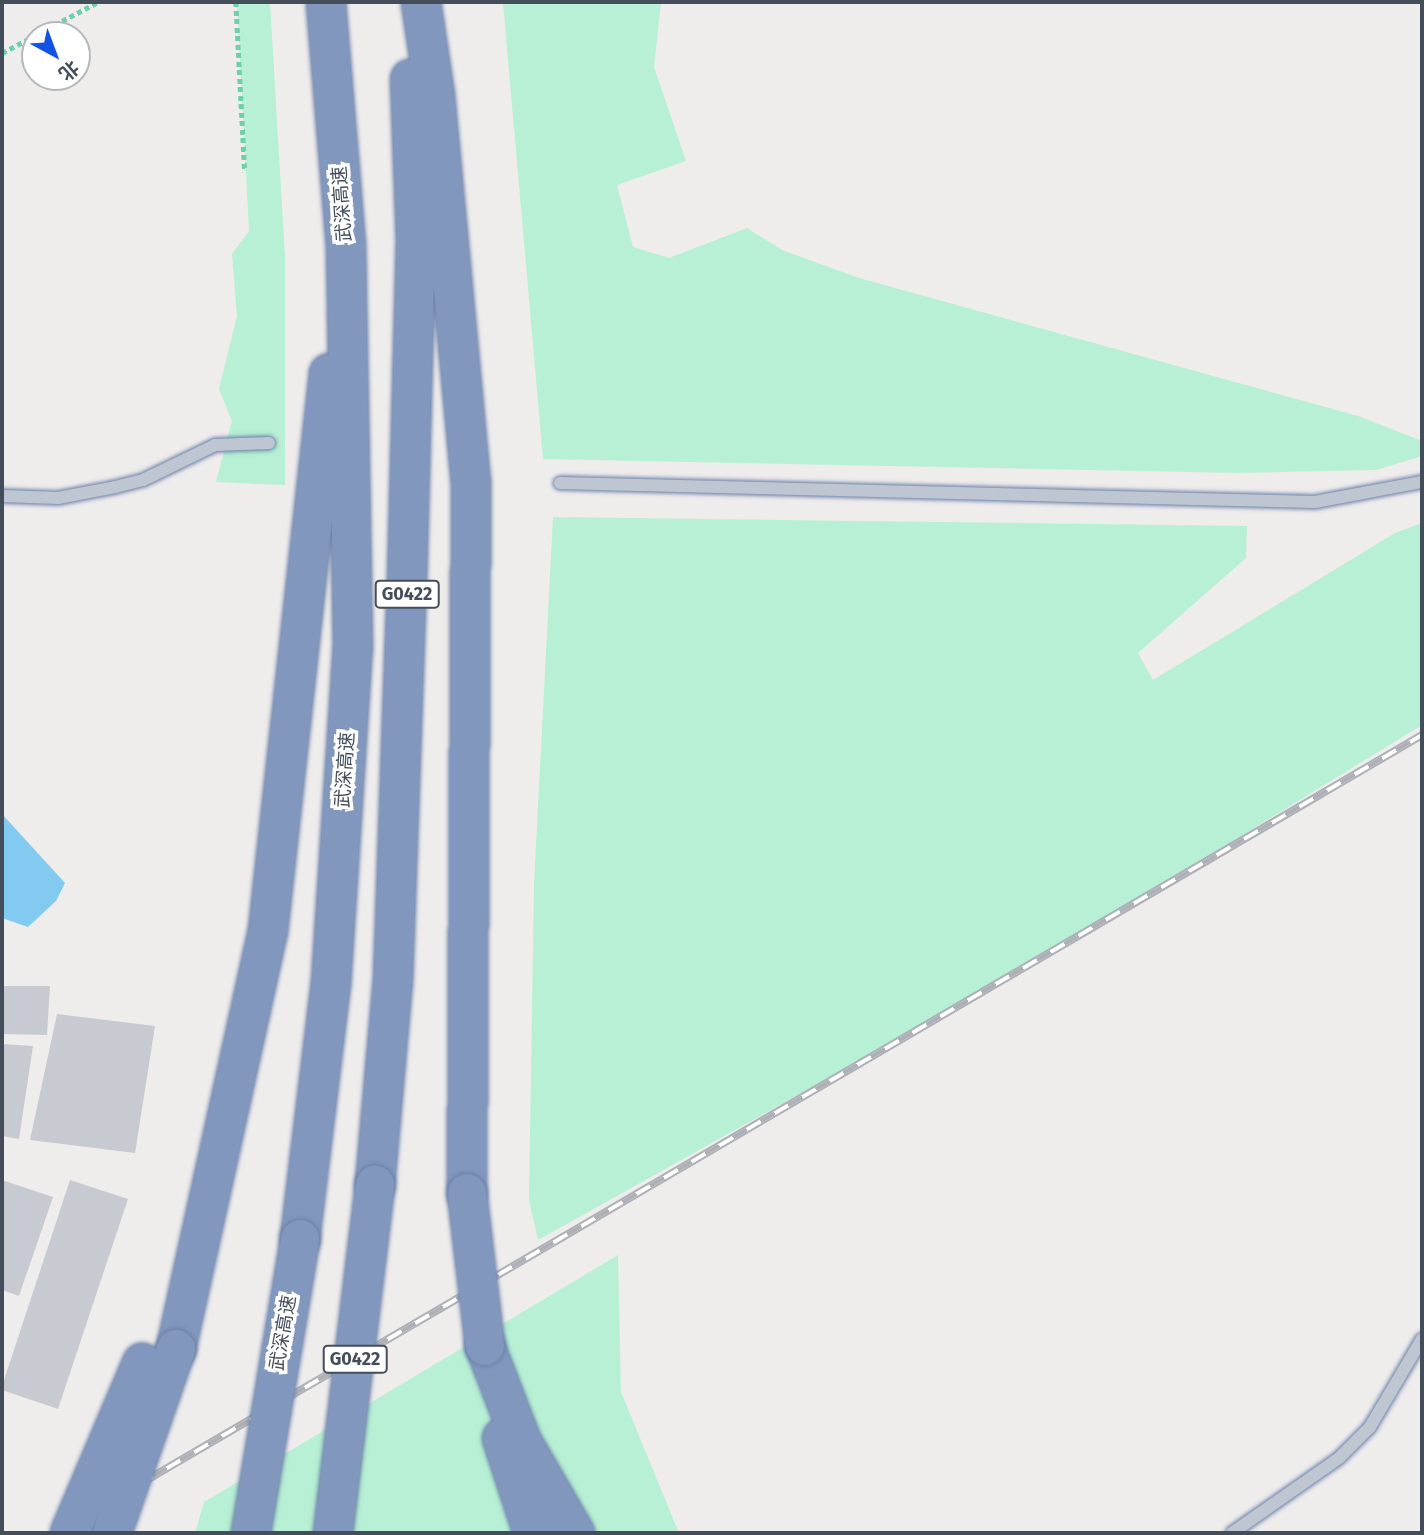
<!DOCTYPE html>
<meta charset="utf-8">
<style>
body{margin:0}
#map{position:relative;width:1424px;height:1535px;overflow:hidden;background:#efecec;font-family:"Fira Sans","Noto Sans SC",sans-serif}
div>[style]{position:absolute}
.green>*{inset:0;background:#b7f0d4}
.water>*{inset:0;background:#82caef}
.building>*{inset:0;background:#c8cad2}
.path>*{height:4.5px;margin-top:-2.25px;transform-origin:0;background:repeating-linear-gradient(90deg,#6ecfab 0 5px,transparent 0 8.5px)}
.roads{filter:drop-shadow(0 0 2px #6c82a9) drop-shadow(0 0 2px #6c82a9)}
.service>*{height:12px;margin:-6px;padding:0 6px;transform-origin:6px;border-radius:6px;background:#bec6d2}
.motorway>*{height:38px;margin:-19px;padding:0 19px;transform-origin:19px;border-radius:19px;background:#8197be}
.rail>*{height:8px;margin-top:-4px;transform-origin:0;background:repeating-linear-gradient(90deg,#fff 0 16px,#aeb0b7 0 32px);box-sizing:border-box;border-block:2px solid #aeb0b7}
.bridges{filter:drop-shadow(0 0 2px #6c82a9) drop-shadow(0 0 2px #6c82a9)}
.motorway-bridge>*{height:38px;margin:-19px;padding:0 19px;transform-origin:19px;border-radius:19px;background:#8197be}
span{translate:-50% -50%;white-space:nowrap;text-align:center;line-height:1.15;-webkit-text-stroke:7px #fff;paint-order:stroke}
.shield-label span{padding:2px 5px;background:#fff;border:2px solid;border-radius:5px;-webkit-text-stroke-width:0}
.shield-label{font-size:18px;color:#444d5a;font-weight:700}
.street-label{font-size:19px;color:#444d5a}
.frame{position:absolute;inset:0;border:4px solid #444d5a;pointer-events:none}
.north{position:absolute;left:21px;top:21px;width:70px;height:70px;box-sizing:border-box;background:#fff;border:2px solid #b4b8bd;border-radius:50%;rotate:139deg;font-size:19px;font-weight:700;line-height:28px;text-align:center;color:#444d5a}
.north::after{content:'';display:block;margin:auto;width:24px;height:32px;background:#1253e3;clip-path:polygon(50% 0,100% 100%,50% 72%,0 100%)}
</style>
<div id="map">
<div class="green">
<div style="clip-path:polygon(237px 2px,270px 2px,285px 257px,285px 485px,216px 482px,232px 421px,219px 389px,237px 316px,232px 254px,249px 231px)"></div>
<div style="clip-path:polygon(503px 2px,661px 2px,654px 67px,686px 161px,617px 185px,633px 247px,669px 258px,747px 228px,782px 250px,859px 278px,1358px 416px,1422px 441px,1422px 456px,1376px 470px,1239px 473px,543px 459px)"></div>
<div style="clip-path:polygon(553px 517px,1247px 526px,1246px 558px,1138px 653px,1153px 680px,1395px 533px,1422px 523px,1422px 725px,1039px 960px,538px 1240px,529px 1200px,534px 884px)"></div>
<div style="clip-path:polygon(618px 1255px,621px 1392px,679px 1533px,195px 1533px,204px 1502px)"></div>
</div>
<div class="water">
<div style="clip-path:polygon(2px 814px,65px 883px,56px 901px,28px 927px,2px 918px)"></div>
</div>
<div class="building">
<div style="clip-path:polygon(2px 986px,50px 986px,47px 1035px,2px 1034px)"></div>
<div style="clip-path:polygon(57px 1014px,155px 1026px,135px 1153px,30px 1140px)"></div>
<div style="clip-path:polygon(2px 1044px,33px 1046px,19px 1139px,2px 1136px)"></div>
<div style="clip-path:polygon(2px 1180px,53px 1197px,19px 1296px,2px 1290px)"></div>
<div style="clip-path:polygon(70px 1180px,128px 1199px,58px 1409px,2px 1390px,2px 1386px)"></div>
</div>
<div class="path">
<div style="left:236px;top:2px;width:170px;rotate:87deg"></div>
<div style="left:2px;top:53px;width:109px;rotate:-28deg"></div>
</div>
<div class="roads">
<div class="service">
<div style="left:560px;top:483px;width:755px;rotate:1.44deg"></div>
<div style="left:1315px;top:502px;width:109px;rotate:-10.6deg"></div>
<div style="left:2px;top:496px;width:56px;rotate:2deg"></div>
<div style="left:58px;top:498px;width:58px;rotate:-10.9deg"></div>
<div style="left:115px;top:487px;width:29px;rotate:-14deg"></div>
<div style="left:143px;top:480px;width:80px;rotate:-25.9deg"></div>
<div style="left:215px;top:445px;width:54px;rotate:-2.1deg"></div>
<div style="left:1232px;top:1533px;width:131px;rotate:-35deg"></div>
<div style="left:1339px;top:1458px;width:44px;rotate:-45deg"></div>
<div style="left:1370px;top:1427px;width:102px;rotate:-59.4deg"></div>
</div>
<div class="motorway">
<div style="left:421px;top:2px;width:95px;rotate:81.5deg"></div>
<div style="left:435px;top:96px;width:388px;rotate:84.7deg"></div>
<div style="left:471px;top:482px;width:711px;rotate:90.32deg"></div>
<div style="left:375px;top:1185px;width:206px;rotate:-85deg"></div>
<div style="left:393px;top:980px;width:398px;rotate:-88deg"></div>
<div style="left:407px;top:582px;width:341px;rotate:-88.5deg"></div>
<div style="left:416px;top:241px;width:162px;rotate:-92.1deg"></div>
<div style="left:300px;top:1239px;width:257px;rotate:-83.1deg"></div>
<div style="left:331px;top:984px;width:337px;rotate:-86.3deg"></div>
<div style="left:353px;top:648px;width:402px;rotate:-91deg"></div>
<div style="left:346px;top:246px;width:245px;rotate:-94.7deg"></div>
<div style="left:485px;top:1346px;width:101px;rotate:69deg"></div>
<div style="left:521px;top:1440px;width:108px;rotate:59.9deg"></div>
<div style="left:176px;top:1349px;width:428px;rotate:-77.6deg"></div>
<div style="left:268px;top:931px;width:561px;rotate:-83.76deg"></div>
<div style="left:502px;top:1438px;width:100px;rotate:71.9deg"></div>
</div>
</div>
<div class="rail">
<div style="left:56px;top:1533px;width:1582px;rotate:-30.29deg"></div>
</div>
<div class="bridges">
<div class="motorway-bridge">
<div style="left:467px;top:1193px;width:154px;rotate:83.3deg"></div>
<div style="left:70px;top:1533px;width:185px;rotate:-67deg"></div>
<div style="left:112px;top:1533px;width:195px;rotate:-70.8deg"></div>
<div style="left:251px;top:1533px;width:298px;rotate:-80.5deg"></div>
<div style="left:333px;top:1533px;width:351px;rotate:-83.1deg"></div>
</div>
</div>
<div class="shield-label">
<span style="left:407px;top:594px">G0422</span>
<span style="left:355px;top:1359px">G0422</span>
</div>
<div class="street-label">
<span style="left:342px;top:204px;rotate:-94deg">武深高速</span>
<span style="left:345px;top:770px;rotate:-86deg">武深高速</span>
<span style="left:283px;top:1333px;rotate:-80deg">武深高速</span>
</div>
<div class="frame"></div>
<div class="north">北</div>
</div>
